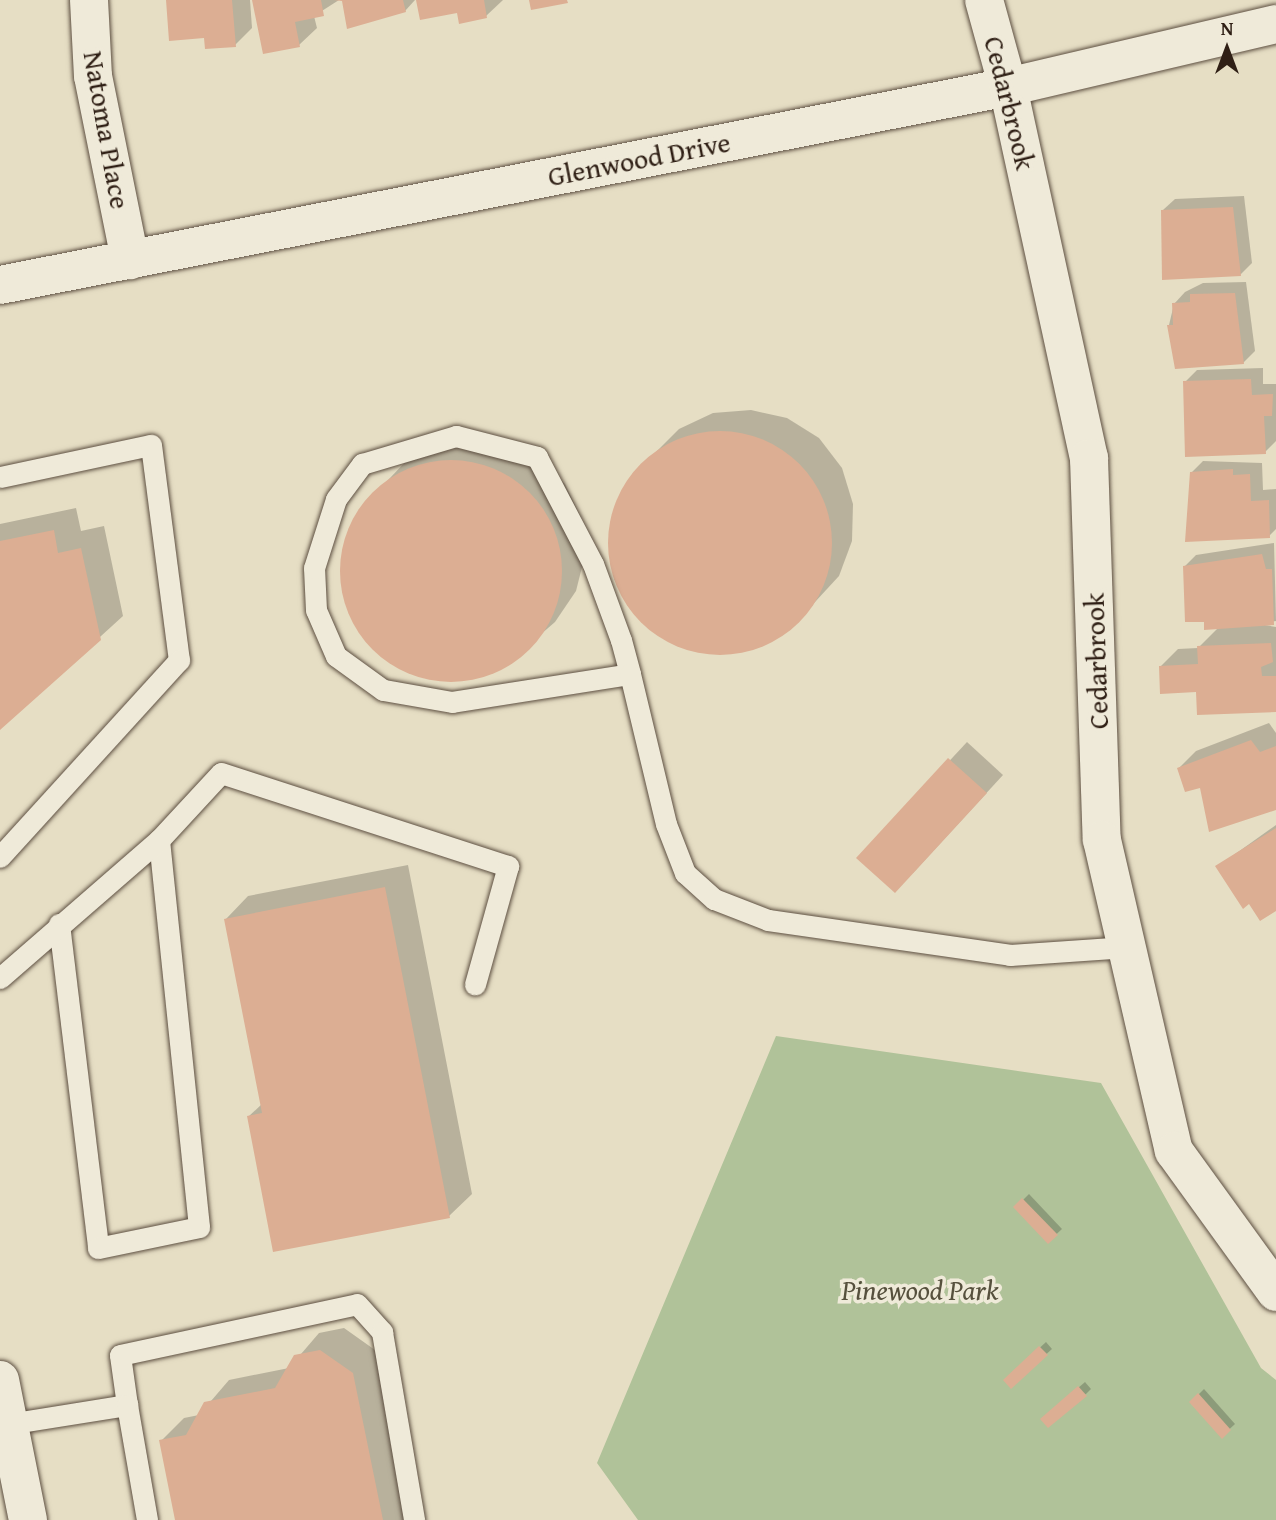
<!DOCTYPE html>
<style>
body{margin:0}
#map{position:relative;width:1276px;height:1520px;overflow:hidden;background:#e6dec4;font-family:"Gentium Book Plus",serif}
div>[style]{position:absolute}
.green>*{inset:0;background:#b0c299}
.shadow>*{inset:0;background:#0003}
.building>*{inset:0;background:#dcae93}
.round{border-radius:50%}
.roads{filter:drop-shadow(0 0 2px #5d4f41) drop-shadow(0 0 2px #5d4f41)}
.service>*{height:21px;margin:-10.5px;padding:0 10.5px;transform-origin:10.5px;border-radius:10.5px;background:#efead9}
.minor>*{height:38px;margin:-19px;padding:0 19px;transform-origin:19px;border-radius:19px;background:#efead9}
.tertiary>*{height:38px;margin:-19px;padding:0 19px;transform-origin:19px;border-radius:19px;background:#efead9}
.secondary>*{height:38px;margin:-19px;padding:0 19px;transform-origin:19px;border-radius:19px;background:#efead9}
span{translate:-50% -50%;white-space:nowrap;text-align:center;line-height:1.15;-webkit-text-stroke:7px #efead9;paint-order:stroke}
.street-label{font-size:28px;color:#2f1f15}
.park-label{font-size:28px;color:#56503d;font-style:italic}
.north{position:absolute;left:1192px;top:14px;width:70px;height:70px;-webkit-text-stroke:5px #efead9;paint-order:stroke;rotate:0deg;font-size:19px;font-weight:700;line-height:28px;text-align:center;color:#2f1f15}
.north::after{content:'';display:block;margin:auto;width:24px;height:32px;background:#2f1f15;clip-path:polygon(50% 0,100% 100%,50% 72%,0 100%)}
</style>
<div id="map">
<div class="green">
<div style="clip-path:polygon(776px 1036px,1101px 1083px,1261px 1368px,1276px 1380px,1276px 1520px,638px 1520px,597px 1463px)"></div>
</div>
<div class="shadow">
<div style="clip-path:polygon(170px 0,250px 0,252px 28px,235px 45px,206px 36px)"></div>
<div style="clip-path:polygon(254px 0,339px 0,314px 16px,317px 28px,299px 45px)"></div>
<div style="clip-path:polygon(343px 0,415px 0,405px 11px)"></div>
<div style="clip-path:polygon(419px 0,503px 0,486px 16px)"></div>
<div style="clip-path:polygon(1244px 196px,1252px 263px,1240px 275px,1163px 210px,1175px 199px)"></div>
<div style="clip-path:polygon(1246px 282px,1255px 351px,1243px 363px,1169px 325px,1174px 304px,1185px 292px,1203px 283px)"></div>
<div style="clip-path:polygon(1263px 368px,1263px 384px,1276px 384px,1276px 441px,1265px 452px,1185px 382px,1197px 370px)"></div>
<div style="clip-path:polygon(751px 410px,787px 418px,819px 438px,842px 468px,853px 504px,852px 541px,839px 576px,791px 628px,758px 647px,723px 654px,688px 649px,656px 634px,631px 610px,614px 579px,609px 544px,614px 509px,630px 478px,679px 429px,713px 413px)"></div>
<div style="clip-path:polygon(437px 444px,539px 458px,565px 484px,581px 518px,585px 555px,576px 591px,555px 622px,502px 668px,467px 680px,429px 678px,397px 665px,369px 643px,350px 613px,341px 579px,344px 544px,359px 511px,406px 461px)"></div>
<div style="clip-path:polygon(1203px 461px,1262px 463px,1263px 490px,1276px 489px,1276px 529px,1269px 536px,1191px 473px)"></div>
<div style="clip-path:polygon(76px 508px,81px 531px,104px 526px,123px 616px,0 728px,0 524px)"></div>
<div style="clip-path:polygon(1274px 543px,1276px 621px,1259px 624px,1276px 627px,1276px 710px,1198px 691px,1161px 666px,1178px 649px,1198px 648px,1219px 627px,1205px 620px,1185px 566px,1196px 555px)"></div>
<div style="clip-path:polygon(1269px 723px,1276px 733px,1276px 808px,1201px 785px,1179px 768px,1196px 751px)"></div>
<div style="clip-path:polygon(967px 742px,1003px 775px,913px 873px,859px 858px)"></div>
<div style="clip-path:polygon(1276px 825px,1276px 909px,1250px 902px,1217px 867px)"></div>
<div style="clip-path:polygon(408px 865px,472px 1194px,449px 1216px,248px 1117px,262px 1104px,226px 919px,248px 896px)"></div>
<div style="clip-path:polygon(1029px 1194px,1062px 1229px,1048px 1242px,1016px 1207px)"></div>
<div style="clip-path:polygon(344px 1328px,375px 1350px,410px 1520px,177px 1520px,161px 1441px,184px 1418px,199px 1415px,229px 1380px,289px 1368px,319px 1333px)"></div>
<div style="clip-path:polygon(1046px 1342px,1052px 1349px,1011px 1386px,1005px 1380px)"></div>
<div style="clip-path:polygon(1085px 1382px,1091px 1389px,1086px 1394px,1048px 1414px)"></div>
<div style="clip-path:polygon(1204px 1389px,1235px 1424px,1222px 1436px,1191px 1402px)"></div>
</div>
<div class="building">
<div style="clip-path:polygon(166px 0,232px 0,236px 47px,205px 49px,204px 38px,169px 41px)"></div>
<div style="clip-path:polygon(252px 0,321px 0,324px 16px,295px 22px,300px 47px,263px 54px)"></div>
<div style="clip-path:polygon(334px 0,403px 0,406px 12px,347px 29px,342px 1px)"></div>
<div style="clip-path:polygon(416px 0,484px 0,487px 18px,459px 24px,457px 13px,420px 20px)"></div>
<div style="clip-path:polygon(529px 0,567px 0,568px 3px,531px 10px)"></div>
<div style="clip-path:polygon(1233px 207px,1241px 276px,1162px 280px,1161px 210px)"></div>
<div style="clip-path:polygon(1235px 293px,1244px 364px,1175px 369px,1167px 325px,1173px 325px,1172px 303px,1190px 302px,1190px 294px)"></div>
<div style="clip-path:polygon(1251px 379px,1252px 395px,1273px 394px,1272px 416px,1264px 416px,1266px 454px,1185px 457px,1183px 381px)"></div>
<div class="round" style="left:608px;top:431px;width:224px;height:224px"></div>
<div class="round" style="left:340px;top:460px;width:222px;height:222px"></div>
<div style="clip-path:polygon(1233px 469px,1233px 475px,1250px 474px,1251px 501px,1269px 500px,1270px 538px,1185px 542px,1190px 472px)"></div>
<div style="clip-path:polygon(54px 530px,58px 553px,81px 548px,101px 640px,0 730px,0 541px)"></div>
<div style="clip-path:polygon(1262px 554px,1266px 569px,1272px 569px,1274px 625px,1204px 630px,1204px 622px,1185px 622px,1183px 566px)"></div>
<div style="clip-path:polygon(1271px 643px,1273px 662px,1261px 667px,1262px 676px,1276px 676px,1276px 712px,1197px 715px,1196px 692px,1160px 694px,1159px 666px,1198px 664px,1197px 646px)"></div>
<div style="clip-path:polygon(1251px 740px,1260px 752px,1276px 746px,1276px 810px,1209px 832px,1200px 788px,1185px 792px,1177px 768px)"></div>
<div style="clip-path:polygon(948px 758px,987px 793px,895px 893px,856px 858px)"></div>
<div style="clip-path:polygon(1276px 828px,1276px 911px,1260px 921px,1249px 904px,1243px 909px,1215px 866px)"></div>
<div style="clip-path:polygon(385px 887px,450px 1218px,273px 1252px,247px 1116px,262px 1113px,224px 919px)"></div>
<div style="clip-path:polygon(1022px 1198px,1058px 1235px,1048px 1244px,1013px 1207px)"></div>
<div style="clip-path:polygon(1039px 1346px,1048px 1355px,1011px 1389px,1003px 1380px)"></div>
<div style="clip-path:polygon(320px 1350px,353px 1373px,383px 1520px,175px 1520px,159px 1440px,186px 1435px,204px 1402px,275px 1388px,294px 1355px)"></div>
<div style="clip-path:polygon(1078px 1386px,1087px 1396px,1048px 1428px,1040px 1419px)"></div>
<div style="clip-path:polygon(1198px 1393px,1231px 1430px,1222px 1439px,1189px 1402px)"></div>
</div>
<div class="roads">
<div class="service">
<div style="left:0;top:477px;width:154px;rotate:-12deg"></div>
<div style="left:151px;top:445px;width:217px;rotate:82.6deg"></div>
<div style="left:179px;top:660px;width:266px;rotate:132.3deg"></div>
<div style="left:630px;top:674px;width:180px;rotate:171.1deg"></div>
<div style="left:452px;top:702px;width:70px;rotate:-170.1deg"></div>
<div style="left:383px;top:690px;width:58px;rotate:-144.1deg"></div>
<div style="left:336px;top:656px;width:50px;rotate:-113.5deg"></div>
<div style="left:316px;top:610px;width:42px;rotate:-92.7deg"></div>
<div style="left:314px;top:568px;width:72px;rotate:-72.3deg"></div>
<div style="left:336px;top:499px;width:44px;rotate:-53.4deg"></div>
<div style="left:362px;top:464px;width:98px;rotate:-16.6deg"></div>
<div style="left:456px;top:436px;width:84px;rotate:14.5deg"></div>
<div style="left:537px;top:457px;width:121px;rotate:62.4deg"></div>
<div style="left:593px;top:564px;width:81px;rotate:69.8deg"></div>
<div style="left:621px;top:640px;width:35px;rotate:75deg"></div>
<div style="left:630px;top:674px;width:154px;rotate:76.5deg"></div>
<div style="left:666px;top:824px;width:53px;rotate:68.8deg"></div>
<div style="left:685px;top:873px;width:39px;rotate:42deg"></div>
<div style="left:714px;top:899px;width:58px;rotate:21.3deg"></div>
<div style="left:768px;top:920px;width:245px;rotate:8.2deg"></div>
<div style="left:1010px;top:955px;width:117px;rotate:-3.9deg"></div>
<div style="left:59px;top:924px;width:326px;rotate:83.1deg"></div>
<div style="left:98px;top:1248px;width:103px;rotate:-11.7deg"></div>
<div style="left:199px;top:1227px;width:389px;rotate:-95.9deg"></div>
<div style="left:0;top:978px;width:211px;rotate:-41deg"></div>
<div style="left:159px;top:840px;width:91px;rotate:-47.2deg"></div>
<div style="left:221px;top:773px;width:302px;rotate:18deg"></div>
<div style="left:508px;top:866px;width:123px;rotate:105.6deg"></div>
<div style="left:127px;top:1405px;width:50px;rotate:-98deg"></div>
<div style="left:120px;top:1355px;width:242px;rotate:-12.1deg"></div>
<div style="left:357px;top:1304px;width:38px;rotate:48deg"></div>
<div style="left:382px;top:1332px;width:191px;rotate:80.3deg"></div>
<div style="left:8px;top:1424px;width:121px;rotate:-9.1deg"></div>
<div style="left:127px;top:1405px;width:117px;rotate:80.1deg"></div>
</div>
<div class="minor">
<div style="left:89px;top:0;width:76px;rotate:87deg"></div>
<div style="left:93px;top:76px;width:188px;rotate:78.6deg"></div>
<div style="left:984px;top:0;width:90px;rotate:74.6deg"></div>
</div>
<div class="tertiary">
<div style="left:1008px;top:87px;width:380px;rotate:77.7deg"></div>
<div style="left:1089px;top:458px;width:382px;rotate:88.1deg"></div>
<div style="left:1102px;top:840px;width:319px;rotate:77deg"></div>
<div style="left:1174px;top:1151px;width:174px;rotate:54.1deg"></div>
<div style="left:0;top:1380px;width:143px;rotate:78.7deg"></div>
</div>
<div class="secondary">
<div style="left:0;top:285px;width:1027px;rotate:-11.11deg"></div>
<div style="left:1008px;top:87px;width:275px;rotate:-13.2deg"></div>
</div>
</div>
<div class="street-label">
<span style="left:1010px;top:103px;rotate:76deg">Cedarbrook</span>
<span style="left:107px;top:130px;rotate:80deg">Natoma Place</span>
<span style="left:639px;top:159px;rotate:-11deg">Glenwood Drive</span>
<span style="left:1096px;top:661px;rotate:-92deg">Cedarbrook</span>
</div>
<div class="park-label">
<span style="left:920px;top:1290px">Pinewood Park</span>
</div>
<div class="north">N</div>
</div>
